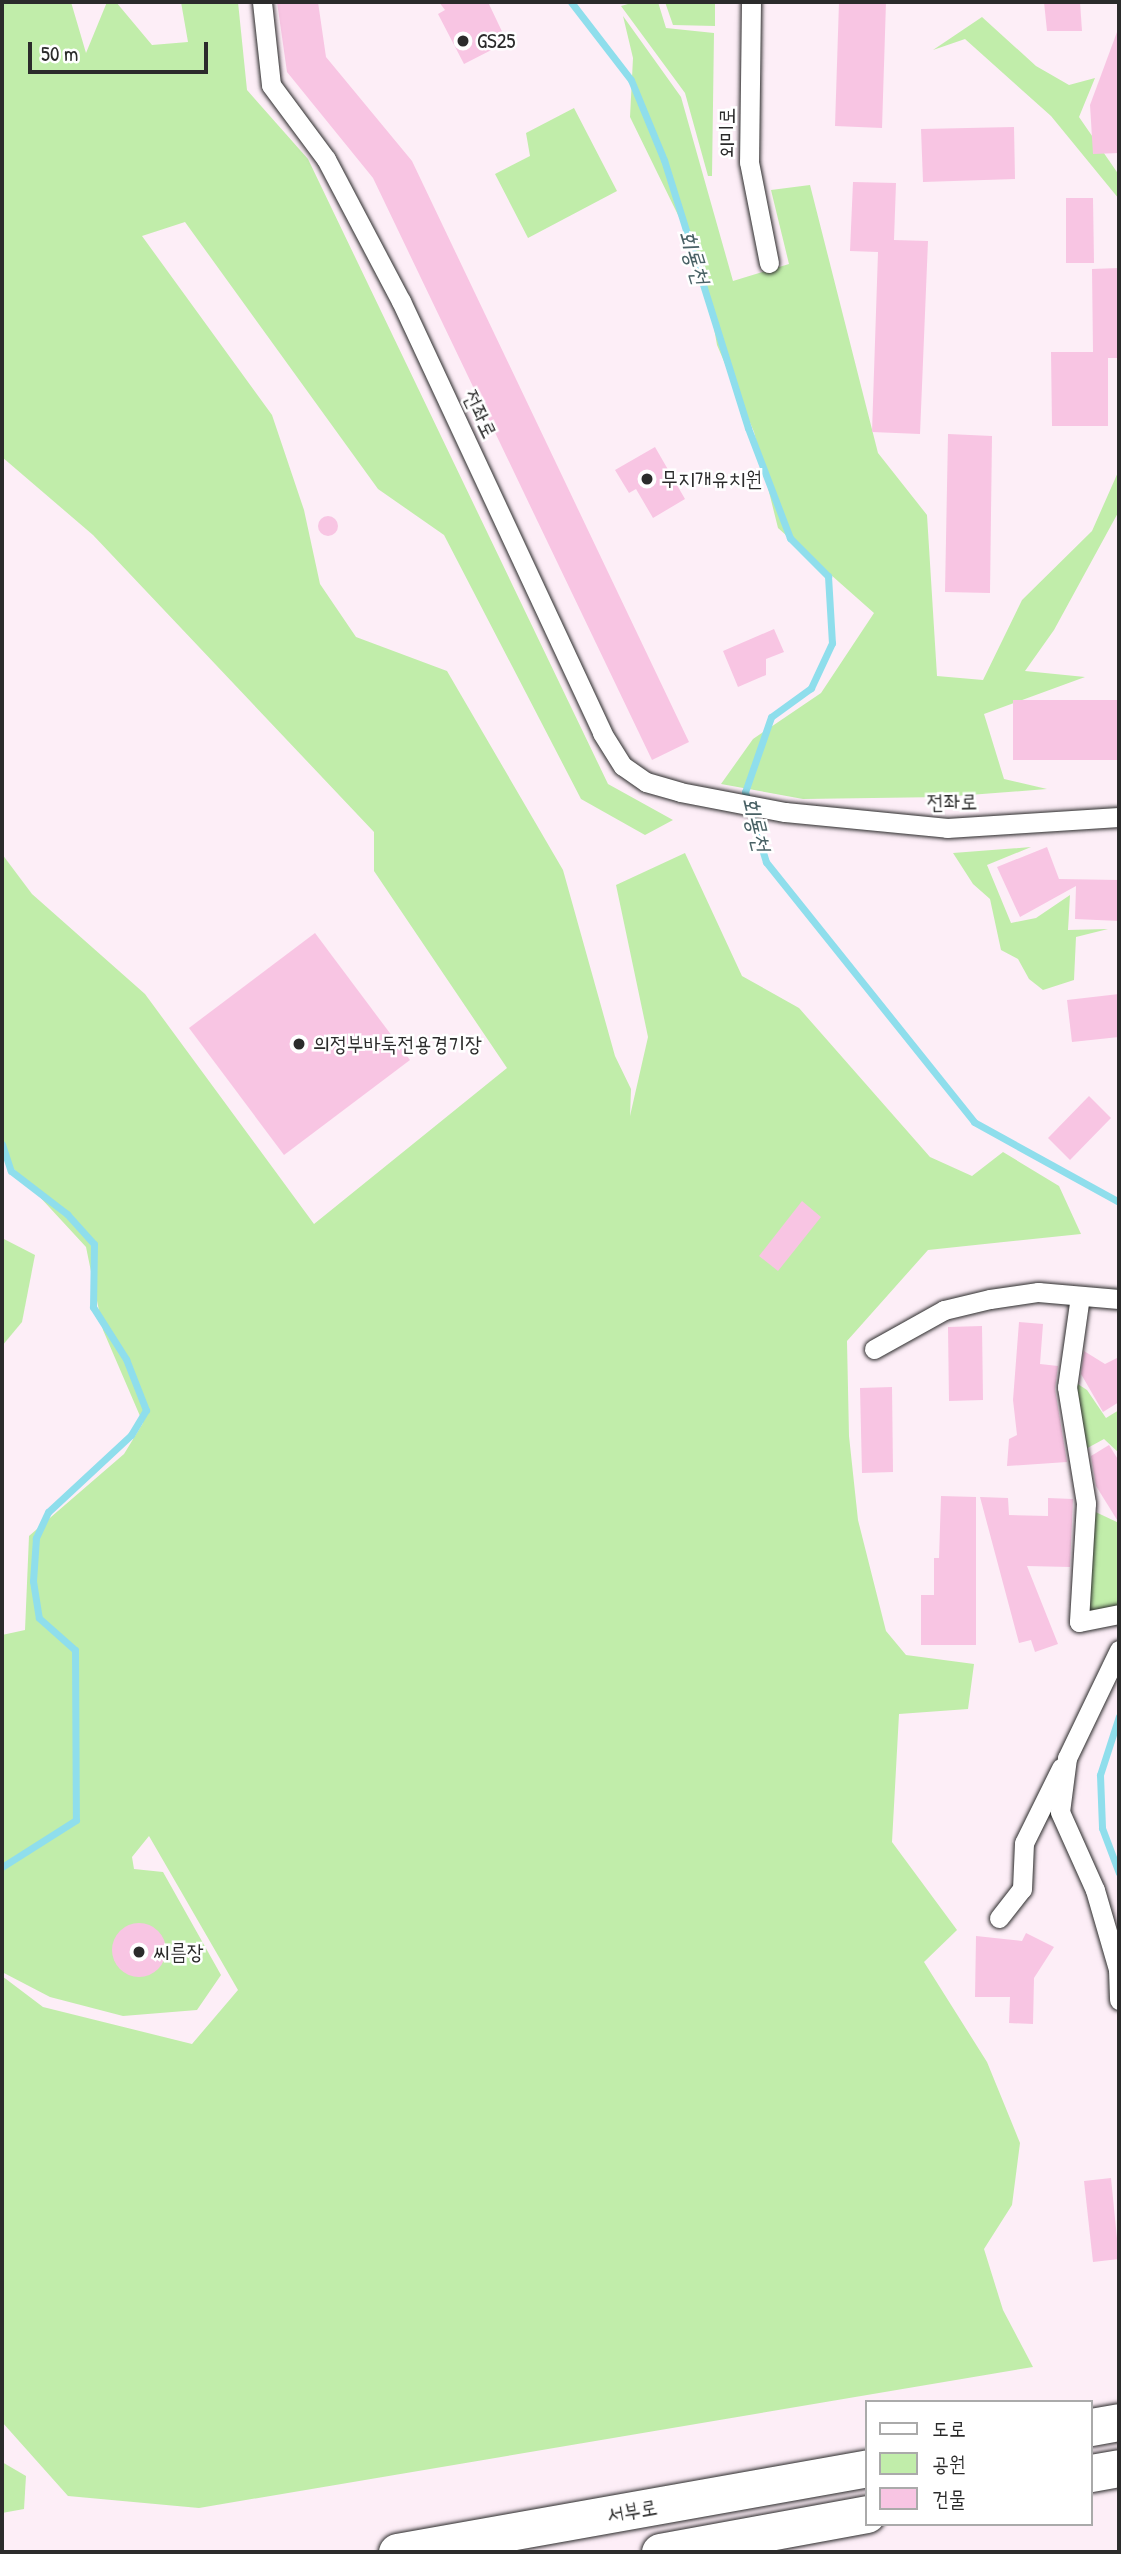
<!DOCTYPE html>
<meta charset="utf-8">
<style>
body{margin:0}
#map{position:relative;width:1121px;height:2554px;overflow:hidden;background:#fdeef7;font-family:"Patrick Hand","Poor Story",sans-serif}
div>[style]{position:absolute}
.green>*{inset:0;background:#c1edaa}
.stream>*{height:7px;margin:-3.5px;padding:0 3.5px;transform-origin:3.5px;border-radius:3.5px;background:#8fdeec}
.building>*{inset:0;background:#f8c5e3}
.round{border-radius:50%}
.roads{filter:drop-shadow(0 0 2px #2b2b2b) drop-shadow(0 0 2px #2b2b2b)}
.street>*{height:19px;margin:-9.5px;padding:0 9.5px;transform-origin:9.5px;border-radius:9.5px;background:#fff}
.highway>*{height:37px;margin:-18.5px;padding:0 18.5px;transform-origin:18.5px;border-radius:18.5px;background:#fff}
.dots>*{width:19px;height:19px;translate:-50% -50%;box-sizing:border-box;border:4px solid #fff;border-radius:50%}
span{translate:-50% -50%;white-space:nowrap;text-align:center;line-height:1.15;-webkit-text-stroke:5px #fff;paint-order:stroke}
.poi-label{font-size:21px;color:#2b2b2b}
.left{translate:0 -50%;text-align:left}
.street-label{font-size:21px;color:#2b2b2b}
.water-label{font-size:23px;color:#496165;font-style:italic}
.frame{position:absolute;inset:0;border:4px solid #2b2b2b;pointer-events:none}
.legend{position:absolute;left:865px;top:2400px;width:228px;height:126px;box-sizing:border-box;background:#fff;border:2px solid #aaa;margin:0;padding:9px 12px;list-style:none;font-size:21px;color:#2b2b2b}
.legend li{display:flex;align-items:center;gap:14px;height:35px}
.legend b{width:35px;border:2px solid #aaa}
.scale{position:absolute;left:28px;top:42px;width:180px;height:32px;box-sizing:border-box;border:4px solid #2b2b2b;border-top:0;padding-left:9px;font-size:21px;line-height:24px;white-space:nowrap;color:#2b2b2b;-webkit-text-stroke:5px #fff;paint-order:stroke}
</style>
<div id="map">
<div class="green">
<div style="clip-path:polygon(2px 2px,71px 2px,86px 53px,107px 2px,116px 2px,152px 45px,188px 42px,181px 2px,238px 2px,247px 90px,308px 159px,608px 784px,673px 820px,645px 835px,581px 799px,444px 535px,378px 489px,185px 222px,142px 236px,272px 415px,304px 510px,320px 584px,356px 637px,447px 671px,563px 870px,615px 1056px,631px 1089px,630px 1116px,648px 1037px,616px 885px,685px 853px,742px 976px,799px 1008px,930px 1157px,972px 1176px,1003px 1152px,1059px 1186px,1081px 1234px,928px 1250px,847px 1341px,849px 1436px,858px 1520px,886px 1631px,906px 1655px,974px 1664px,968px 1709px,899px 1714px,892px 1842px,957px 1930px,924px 1962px,987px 2062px,1020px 2143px,1012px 2205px,984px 2249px,1003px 2310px,1033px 2367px,199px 2508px,68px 2496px,2px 2422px,2px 1976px,43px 2007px,192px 2044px,238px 1990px,149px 1836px,132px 1857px,134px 1869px,163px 1872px,221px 1975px,197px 2010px,123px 2016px,50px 1997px,2px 1972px,2px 1635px,25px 1630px,29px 1536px,124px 1454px,143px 1423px,103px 1330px,86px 1247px,2px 1156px,2px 854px,32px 894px,145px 994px,314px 1224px,507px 1068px,374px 871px,374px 832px,93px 535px,2px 457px)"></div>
<div style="clip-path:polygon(635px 2px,658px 2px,666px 28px,714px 33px,712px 176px,708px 176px,685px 93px,621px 6px)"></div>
<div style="clip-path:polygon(665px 2px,715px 2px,715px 26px,673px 25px)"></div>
<div style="clip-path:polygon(623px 16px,681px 97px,733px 281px,789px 264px,771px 190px,810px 185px,878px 453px,927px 515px,937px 676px,983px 680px,1022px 600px,1092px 531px,1119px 470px,1119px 511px,1054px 630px,1025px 671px,1085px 677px,984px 714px,1004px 779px,1047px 789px,943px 797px,803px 799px,721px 784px,753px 739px,821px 693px,874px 613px,778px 528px,754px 432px,717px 345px,703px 266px,630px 117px,633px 58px)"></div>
<div style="clip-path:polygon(982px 17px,1036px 66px,1069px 85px,1095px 78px,1079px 117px,1119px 175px,1119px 199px,1051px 116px,965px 39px,933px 50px)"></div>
<div style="clip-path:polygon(574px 108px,617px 191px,528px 238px,495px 174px,530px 156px,526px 133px)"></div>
<div style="clip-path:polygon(1031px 847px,987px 865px,1011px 923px,1036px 918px,1070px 895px,1068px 930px,1108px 929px,1076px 937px,1074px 980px,1043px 990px,1029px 979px,1018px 959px,1001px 950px,990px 899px,973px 884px,953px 853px)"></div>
<div style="clip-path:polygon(2px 1238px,35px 1255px,22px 1322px,2px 1346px)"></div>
<div style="clip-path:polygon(1070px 1379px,1087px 1390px,1106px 1418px,1119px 1410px,1119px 1453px,1104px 1439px,1082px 1451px)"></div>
<div style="clip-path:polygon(1087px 1508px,1119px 1523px,1119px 1609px,1085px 1615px)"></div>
<div style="clip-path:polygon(2px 2462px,26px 2476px,24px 2509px,2px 2513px)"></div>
</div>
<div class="stream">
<div style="left:571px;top:2px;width:98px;rotate:52.4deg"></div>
<div style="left:631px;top:80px;width:87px;rotate:67.6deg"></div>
<div style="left:664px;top:160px;width:281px;rotate:72.6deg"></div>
<div style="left:748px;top:428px;width:118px;rotate:69.1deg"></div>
<div style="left:790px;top:538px;width:54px;rotate:45deg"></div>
<div style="left:828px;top:576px;width:67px;rotate:86.6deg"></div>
<div style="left:832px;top:643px;width:50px;rotate:115deg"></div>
<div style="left:811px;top:688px;width:49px;rotate:144.1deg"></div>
<div style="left:771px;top:717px;width:79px;rotate:109.1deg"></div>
<div style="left:745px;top:792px;width:73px;rotate:73.3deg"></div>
<div style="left:766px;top:862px;width:333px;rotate:51.3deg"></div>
<div style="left:974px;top:1122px;width:166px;rotate:28.9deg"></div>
<div style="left:2px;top:1144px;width:28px;rotate:72deg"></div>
<div style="left:11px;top:1171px;width:71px;rotate:37.5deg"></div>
<div style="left:67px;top:1214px;width:40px;rotate:48deg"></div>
<div style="left:94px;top:1244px;width:63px;rotate:90.9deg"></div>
<div style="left:93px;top:1307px;width:62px;rotate:57.6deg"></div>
<div style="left:126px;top:1359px;width:55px;rotate:68.6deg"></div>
<div style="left:146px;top:1410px;width:29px;rotate:121deg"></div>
<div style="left:131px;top:1435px;width:113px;rotate:137.1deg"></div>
<div style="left:48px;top:1512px;width:29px;rotate:115deg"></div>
<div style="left:36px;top:1538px;width:43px;rotate:94deg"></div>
<div style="left:33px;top:1581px;width:37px;rotate:81deg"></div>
<div style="left:39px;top:1618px;width:48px;rotate:41.6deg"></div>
<div style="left:75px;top:1650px;width:170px;rotate:89.7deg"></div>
<div style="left:76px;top:1820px;width:88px;rotate:147.6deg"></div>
<div style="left:1119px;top:1716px;width:62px;rotate:107.9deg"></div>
<div style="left:1100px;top:1775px;width:53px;rotate:87.8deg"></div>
<div style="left:1102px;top:1828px;width:48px;rotate:69.3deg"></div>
</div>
<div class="building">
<div style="clip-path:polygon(277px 2px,318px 2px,326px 57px,412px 161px,689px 742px,652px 760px,373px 178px,287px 72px)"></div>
<div style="clip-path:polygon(439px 2px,488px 2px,507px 42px,464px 64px,438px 14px,445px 10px)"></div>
<div style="clip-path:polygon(839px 2px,886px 2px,882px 128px,835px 126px)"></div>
<div style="clip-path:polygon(1044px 2px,1080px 2px,1082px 31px,1047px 31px)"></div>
<div style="clip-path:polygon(1117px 32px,1119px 153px,1093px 154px,1090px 105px)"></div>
<div style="clip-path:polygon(1014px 127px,1015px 179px,923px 182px,921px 129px)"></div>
<div style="clip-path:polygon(853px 182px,896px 183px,894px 240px,928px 241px,920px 434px,872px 432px,878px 252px,850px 251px)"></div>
<div style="clip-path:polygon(1066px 198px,1093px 198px,1094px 263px,1066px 263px)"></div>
<div style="clip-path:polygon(1119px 268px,1119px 358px,1108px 358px,1108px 426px,1052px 426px,1051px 352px,1093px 352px,1092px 269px)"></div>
<div style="clip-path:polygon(948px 434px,992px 436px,990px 593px,945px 592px)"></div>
<div style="clip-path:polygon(655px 447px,685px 499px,653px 518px,636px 489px,629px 493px,615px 470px)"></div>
<div class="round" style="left:318px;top:516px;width:20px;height:20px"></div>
<div style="clip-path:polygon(774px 629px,784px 652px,766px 659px,766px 675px,738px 687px,723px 651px)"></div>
<div style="clip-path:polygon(1013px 700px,1119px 700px,1119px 760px,1013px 760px)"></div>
<div style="clip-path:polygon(1047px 847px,1059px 879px,1119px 880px,1119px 921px,1075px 919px,1076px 886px,1020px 917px,997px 867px)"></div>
<div style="clip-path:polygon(315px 933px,410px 1060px,284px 1155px,189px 1028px)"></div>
<div style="clip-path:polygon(1119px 994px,1119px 1037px,1072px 1042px,1067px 1000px)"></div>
<div style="clip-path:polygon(1089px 1096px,1111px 1118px,1070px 1160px,1048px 1138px)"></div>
<div style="clip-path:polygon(802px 1201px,821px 1217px,778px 1271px,759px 1256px)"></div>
<div style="clip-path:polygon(1019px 1322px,1043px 1324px,1040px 1364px,1058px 1366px,1055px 1389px,1067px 1462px,1007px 1466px,1009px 1439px,1017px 1435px,1013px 1400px)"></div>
<div style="clip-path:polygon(982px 1326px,983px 1400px,949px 1401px,948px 1327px)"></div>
<div style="clip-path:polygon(1084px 1351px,1105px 1364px,1119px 1357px,1119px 1402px,1103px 1412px,1081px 1374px)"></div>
<div style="clip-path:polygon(892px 1387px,893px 1472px,862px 1473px,860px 1388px)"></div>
<div style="clip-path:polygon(1109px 1445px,1119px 1461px,1119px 1523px,1096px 1486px,1091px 1456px)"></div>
<div style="clip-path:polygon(941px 1496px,976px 1497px,976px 1645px,921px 1645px,921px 1595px,934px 1595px,934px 1558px,939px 1558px)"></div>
<div style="clip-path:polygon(980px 1497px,1008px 1498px,1009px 1515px,1048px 1516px,1048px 1498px,1073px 1499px,1070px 1567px,1027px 1566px,1058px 1644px,1035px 1652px,1031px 1640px,1019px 1643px)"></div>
<div class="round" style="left:112px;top:1923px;width:54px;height:54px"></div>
<div style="clip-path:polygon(1026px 1933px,1054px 1947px,1034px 1978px,1033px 2024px,1009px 2023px,1010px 1997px,975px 1997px,976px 1936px,1022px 1941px)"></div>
<div style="clip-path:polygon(1111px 2178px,1119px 2259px,1093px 2262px,1084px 2181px)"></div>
</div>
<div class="roads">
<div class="street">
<div style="left:262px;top:2px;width:83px;rotate:83.8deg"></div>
<div style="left:271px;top:85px;width:92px;rotate:53.4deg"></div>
<div style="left:326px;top:159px;width:161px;rotate:62.2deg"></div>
<div style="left:401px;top:301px;width:476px;rotate:65deg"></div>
<div style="left:602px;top:733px;width:39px;rotate:58deg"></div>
<div style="left:623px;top:766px;width:28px;rotate:35deg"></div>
<div style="left:646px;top:782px;width:35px;rotate:16deg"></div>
<div style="left:680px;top:792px;width:107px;rotate:10.8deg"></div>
<div style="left:785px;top:812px;width:163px;rotate:5.6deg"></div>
<div style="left:947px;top:828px;width:172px;rotate:-3.7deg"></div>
<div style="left:751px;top:2px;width:160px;rotate:90.7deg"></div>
<div style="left:749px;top:162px;width:103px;rotate:78.8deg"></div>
<div style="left:1080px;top:1296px;width:92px;rotate:98.1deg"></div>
<div style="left:1067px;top:1387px;width:118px;rotate:80.7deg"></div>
<div style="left:1086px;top:1503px;width:119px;rotate:93.4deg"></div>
<div style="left:1079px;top:1622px;width:41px;rotate:-11.3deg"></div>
<div style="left:874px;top:1349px;width:80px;rotate:-29.1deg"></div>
<div style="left:944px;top:1310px;width:47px;rotate:-13.4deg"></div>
<div style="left:990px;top:1299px;width:49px;rotate:-8.3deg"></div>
<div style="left:1038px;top:1292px;width:81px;rotate:4.9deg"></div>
<div style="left:1119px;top:1650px;width:120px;rotate:115.7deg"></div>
<div style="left:1067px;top:1758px;width:54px;rotate:97.4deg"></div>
<div style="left:1060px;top:1812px;width:85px;rotate:65.8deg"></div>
<div style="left:1095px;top:1890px;width:82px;rotate:73.8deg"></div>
<div style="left:1118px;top:1969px;width:31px;rotate:88deg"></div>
<div style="left:999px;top:1918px;width:37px;rotate:-52deg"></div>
<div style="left:1022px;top:1889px;width:46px;rotate:-87.5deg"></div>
<div style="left:1024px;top:1843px;width:84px;rotate:-63.7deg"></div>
</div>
<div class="highway">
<div style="left:1091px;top:2427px;width:28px;rotate:-10deg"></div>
<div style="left:1091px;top:2473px;width:28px;rotate:-10deg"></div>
<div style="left:397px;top:2552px;width:477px;rotate:-10.1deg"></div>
<div style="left:660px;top:2552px;width:210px;rotate:-10.4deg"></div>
</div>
</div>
<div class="dots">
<div style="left:463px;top:41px;background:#2b2b2b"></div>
<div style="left:647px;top:479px;background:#2b2b2b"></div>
<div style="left:299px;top:1044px;background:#2b2b2b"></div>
<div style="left:139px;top:1952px;background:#2b2b2b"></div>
</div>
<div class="poi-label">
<span class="left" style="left:477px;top:41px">GS25</span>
<span class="left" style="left:661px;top:479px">무지개유치원</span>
<span class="left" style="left:313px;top:1044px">의정부바둑전용경기장</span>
<span class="left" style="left:153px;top:1952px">씨름장</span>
</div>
<div class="street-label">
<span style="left:727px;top:133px;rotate:-90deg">외미로</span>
<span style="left:480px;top:414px;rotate:64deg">전좌로</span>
<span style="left:952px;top:802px;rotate:-1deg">전좌로</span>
<span style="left:632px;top:2511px;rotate:-10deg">서부로</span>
</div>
<div class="water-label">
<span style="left:694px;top:257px;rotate:73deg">회룡천</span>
<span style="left:756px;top:824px;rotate:76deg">회룡천</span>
</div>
<div class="frame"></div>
<ul class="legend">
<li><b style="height:9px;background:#fff"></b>도로</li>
<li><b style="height:19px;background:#c1edaa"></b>공원</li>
<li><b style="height:19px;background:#f8c5e3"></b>건물</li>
</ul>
<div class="scale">50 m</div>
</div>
